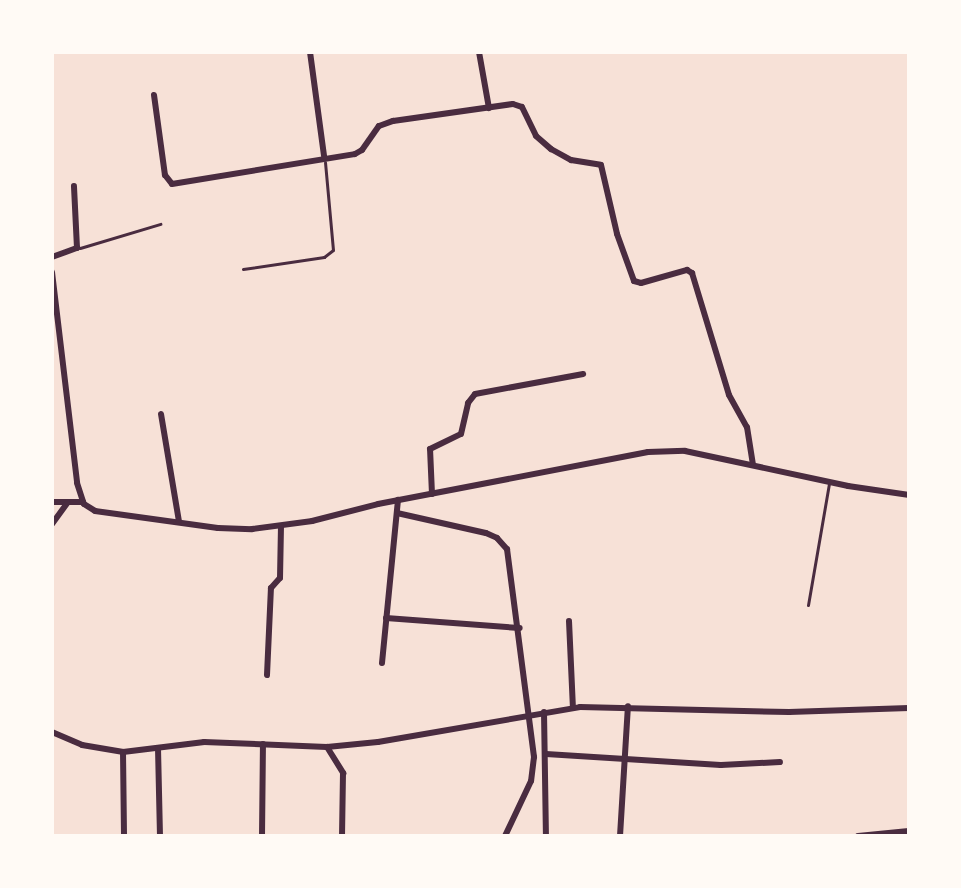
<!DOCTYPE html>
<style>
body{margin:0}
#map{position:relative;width:961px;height:888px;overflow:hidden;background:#f7e1d7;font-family:"PT Sans Narrow",sans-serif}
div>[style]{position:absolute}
.service>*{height:3px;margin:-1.5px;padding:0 1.5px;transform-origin:1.5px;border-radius:1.5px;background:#4a2c40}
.minor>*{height:6px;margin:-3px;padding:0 3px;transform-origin:3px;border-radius:3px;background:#4a2c40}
span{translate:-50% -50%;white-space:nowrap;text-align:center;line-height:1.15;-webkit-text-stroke:8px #fffaf5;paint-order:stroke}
.frame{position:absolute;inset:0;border:54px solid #fffaf5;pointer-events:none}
</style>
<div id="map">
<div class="service">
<div style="left:80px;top:248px;width:84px;rotate:-16.7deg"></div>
<div style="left:243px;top:269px;width:82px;rotate:-8.4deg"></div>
<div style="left:324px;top:257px;width:11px;rotate:-38deg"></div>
<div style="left:333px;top:250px;width:88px;rotate:-95.2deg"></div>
<div style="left:808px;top:605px;width:124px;rotate:-80.2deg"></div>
</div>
<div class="minor">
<div style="left:310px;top:52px;width:105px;rotate:82.3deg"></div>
<div style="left:479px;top:52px;width:57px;rotate:79.9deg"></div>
<div style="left:154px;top:95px;width:81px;rotate:82.2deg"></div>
<div style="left:165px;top:175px;width:11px;rotate:52deg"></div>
<div style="left:172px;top:184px;width:185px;rotate:-9.3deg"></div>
<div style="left:355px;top:154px;width:8px;rotate:-30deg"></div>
<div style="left:362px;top:150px;width:29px;rotate:-55deg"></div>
<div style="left:379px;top:126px;width:15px;rotate:-20deg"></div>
<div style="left:393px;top:121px;width:121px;rotate:-8.1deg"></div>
<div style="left:513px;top:104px;width:9px;rotate:18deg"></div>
<div style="left:522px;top:107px;width:32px;rotate:64deg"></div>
<div style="left:536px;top:136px;width:20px;rotate:41deg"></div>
<div style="left:551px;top:149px;width:23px;rotate:29deg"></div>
<div style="left:571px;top:160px;width:30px;rotate:9deg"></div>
<div style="left:601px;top:165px;width:71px;rotate:76.9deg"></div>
<div style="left:617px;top:234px;width:50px;rotate:70.1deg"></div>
<div style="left:634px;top:281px;width:7px;rotate:16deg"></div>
<div style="left:641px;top:283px;width:48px;rotate:-15.8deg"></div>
<div style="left:687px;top:270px;width:6px;rotate:31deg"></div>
<div style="left:692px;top:273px;width:127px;rotate:73.1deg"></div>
<div style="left:729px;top:395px;width:37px;rotate:61deg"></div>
<div style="left:747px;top:427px;width:38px;rotate:81deg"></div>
<div style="left:52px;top:257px;width:27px;rotate:-20deg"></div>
<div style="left:77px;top:248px;width:62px;rotate:-92.8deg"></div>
<div style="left:52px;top:272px;width:212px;rotate:83.2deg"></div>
<div style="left:77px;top:483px;width:22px;rotate:72deg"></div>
<div style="left:84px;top:504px;width:13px;rotate:32deg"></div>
<div style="left:95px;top:511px;width:124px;rotate:7.9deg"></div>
<div style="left:218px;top:528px;width:34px;rotate:2deg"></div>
<div style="left:252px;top:529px;width:61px;rotate:-7.6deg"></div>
<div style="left:312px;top:521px;width:68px;rotate:-14.4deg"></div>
<div style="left:378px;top:504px;width:275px;rotate:-10.9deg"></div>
<div style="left:648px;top:452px;width:37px;rotate:-2deg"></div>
<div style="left:685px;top:451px;width:167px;rotate:12.1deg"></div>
<div style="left:848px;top:486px;width:62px;rotate:8.4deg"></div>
<div style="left:161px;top:414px;width:109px;rotate:80.5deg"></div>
<div style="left:432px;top:494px;width:45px;rotate:-92.5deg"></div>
<div style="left:430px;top:449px;width:34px;rotate:-26deg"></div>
<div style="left:461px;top:434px;width:32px;rotate:-77deg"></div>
<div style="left:468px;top:403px;width:11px;rotate:-52deg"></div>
<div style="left:475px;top:394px;width:110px;rotate:-10.5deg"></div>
<div style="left:52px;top:502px;width:31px"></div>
<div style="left:397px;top:513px;width:91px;rotate:12.7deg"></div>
<div style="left:486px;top:533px;width:12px;rotate:24deg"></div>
<div style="left:497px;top:538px;width:15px;rotate:48deg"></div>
<div style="left:507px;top:549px;width:210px;rotate:82.6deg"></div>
<div style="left:534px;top:757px;width:24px;rotate:97deg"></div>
<div style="left:531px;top:781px;width:61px;rotate:115.3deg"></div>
<div style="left:52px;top:524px;width:26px;rotate:-54deg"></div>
<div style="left:386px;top:618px;width:134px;rotate:4.3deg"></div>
<div style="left:569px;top:621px;width:87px;rotate:87.4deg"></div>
<div style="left:382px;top:663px;width:164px;rotate:-84.4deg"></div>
<div style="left:267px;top:675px;width:87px;rotate:-87.4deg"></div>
<div style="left:271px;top:588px;width:13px;rotate:-48deg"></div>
<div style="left:280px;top:578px;width:52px;rotate:-88.9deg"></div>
<div style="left:544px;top:712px;width:124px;rotate:89.1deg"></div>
<div style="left:52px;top:732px;width:33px;rotate:23deg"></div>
<div style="left:82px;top:745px;width:42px;rotate:9.7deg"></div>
<div style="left:123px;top:752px;width:82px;rotate:-7deg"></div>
<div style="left:204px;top:742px;width:123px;rotate:2.3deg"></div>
<div style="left:327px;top:747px;width:51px;rotate:-5.6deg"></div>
<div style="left:378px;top:742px;width:205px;rotate:-9.8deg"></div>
<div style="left:580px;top:707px;width:209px;rotate:1.4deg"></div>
<div style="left:789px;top:712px;width:120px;rotate:-1.9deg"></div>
<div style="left:327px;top:747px;width:31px;rotate:58deg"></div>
<div style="left:343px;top:773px;width:63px;rotate:90.9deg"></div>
<div style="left:158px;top:748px;width:88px;rotate:88.7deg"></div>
<div style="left:123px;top:752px;width:84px;rotate:89.3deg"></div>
<div style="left:546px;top:754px;width:175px;rotate:3.6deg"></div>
<div style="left:721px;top:765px;width:59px;rotate:-2.9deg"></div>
<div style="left:262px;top:836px;width:92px;rotate:-89.4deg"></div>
<div style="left:620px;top:836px;width:130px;rotate:-86.5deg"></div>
<div style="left:858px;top:836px;width:51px;rotate:-5.6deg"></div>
</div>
<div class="frame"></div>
</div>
